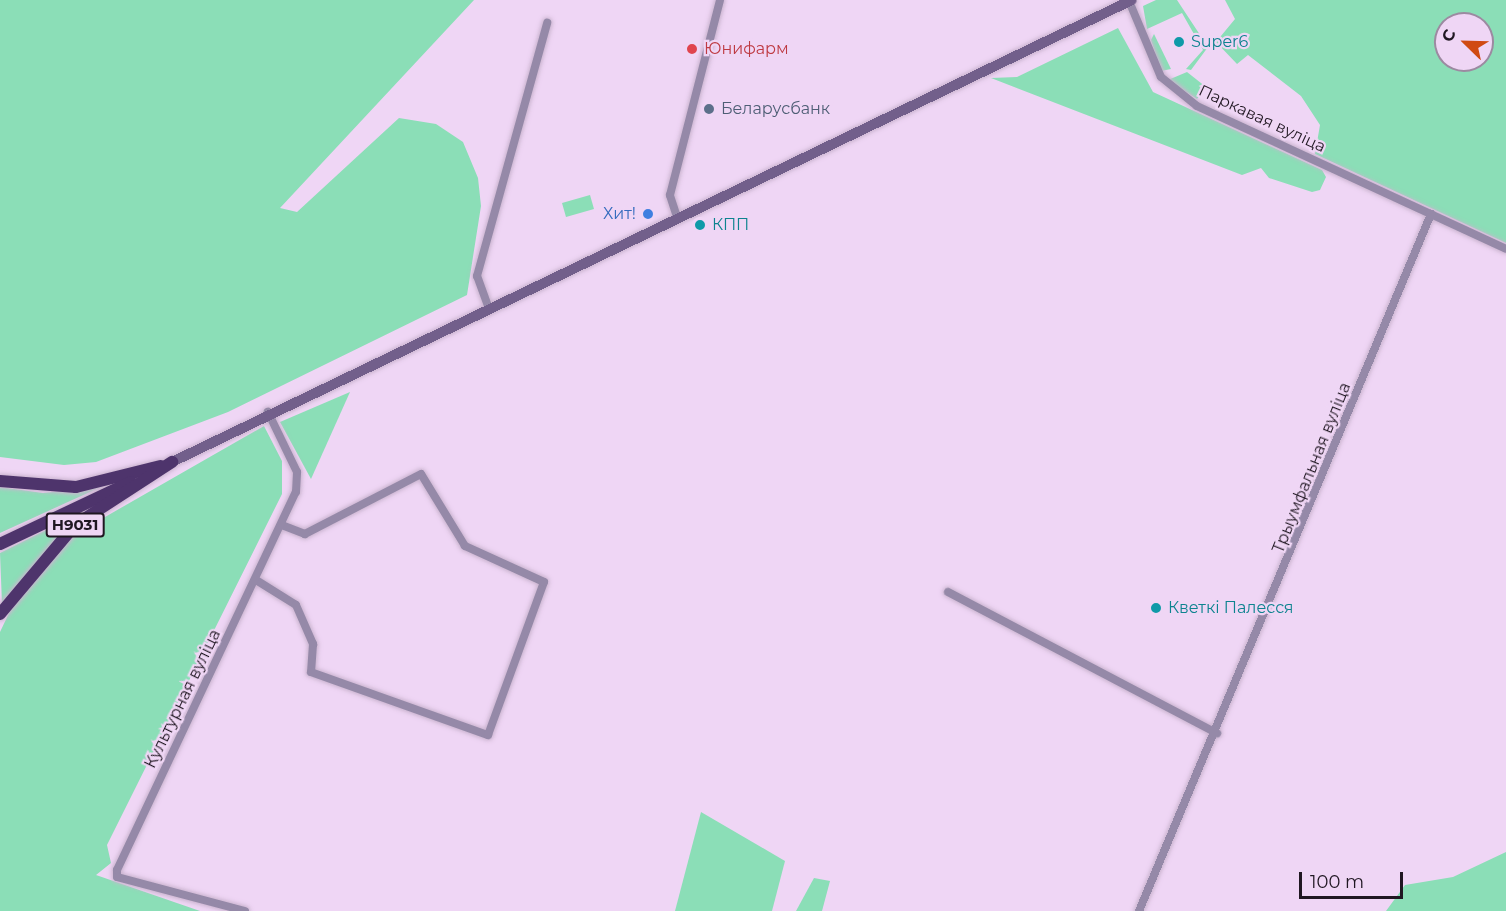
<!DOCTYPE html>
<meta charset="utf-8">
<style>
body{margin:0}
#map{position:relative;width:1506px;height:911px;overflow:hidden;background:#efd6f5;font-family:Montserrat,sans-serif}
div>[style]{position:absolute}
.green>*{inset:0;background:#8bdeb7}
.roads{filter:drop-shadow(0 0 2px #cab4cf) drop-shadow(0 0 2px #cab4cf)}
.minor>*{height:8px;margin:-4px;padding:0 4px;transform-origin:4px;border-radius:4px;background:#9589a8}
.secondary>*{height:10px;margin:-5px;padding:0 5px;transform-origin:5px;border-radius:5px;background:#725f8b}
.trunk>*{height:12px;margin:-6px;padding:0 6px;transform-origin:6px;border-radius:6px;background:#4e346c}
.dots>*{width:16px;height:16px;translate:-50% -50%;box-sizing:border-box;border:3px solid #efd6f5;border-radius:50%}
span{translate:-50% -50%;white-space:nowrap;text-align:center;line-height:1.15;-webkit-text-stroke:4.5px #efd6f5;paint-order:stroke}
.shield-label span{padding:2px 4px;background:#efd6f5;border:2px solid;border-radius:4px;-webkit-text-stroke-width:0}
.shield-label{font-size:15px;color:#201722;font-weight:700}
.culture-label{font-size:16px;color:#0d838f}
.left{translate:0 -50%;text-align:left}
.health-label{font-size:16px;color:#be3a42}
.service-label{font-size:16px;color:#4e5e75}
.street-label{font-size:16px;color:#201722}
.shop-label{font-size:16px;color:#366cbe}
.right{translate:-100% -50%;text-align:right}
.north{position:absolute;left:1434px;top:12px;width:60px;height:60px;box-sizing:border-box;background:#efd6f5;border:2px solid #9c8aa1;border-radius:50%;rotate:293deg;font-size:16px;font-weight:700;line-height:24px;text-align:center;color:#201722}
.north::after{content:'';display:block;margin:auto;width:21px;height:27px;background:#d04a12;clip-path:polygon(50% 0,100% 100%,50% 72%,0 100%)}
.scale{position:absolute;left:1299px;top:872px;width:104px;height:27px;box-sizing:border-box;border:3px solid #201722;border-top:0;padding-left:8px;font-size:18px;line-height:21px;white-space:nowrap;color:#201722;-webkit-text-stroke:4px #efd6f5;paint-order:stroke}
</style>
<div id="map">
<div class="green">
<div style="clip-path:polygon(0 0,474px 0,280px 208px,297px 212px,399px 118px,436px 124px,463px 142px,478px 178px,481px 206px,467px 295px,228px 412px,96px 462px,64px 465px,0 457px)"></div>
<div style="clip-path:polygon(1156px 0,1177px 0,1208px 47px,1191px 70px,1186px 69px,1203px 50px,1182px 13px,1147px 29px,1143px 6px)"></div>
<div style="clip-path:polygon(evenodd,1225px 0,1506px 0,1506px 243px,1315px 154px,1320px 125px,1301px 96px,1248px 55px,1237px 64px,1216px 42px,1235px 19px,1225px 0,1446px 24px,1482px 24px,1482px 60px,1446px 60px,1446px 24px)"></div>
<div style="clip-path:polygon(1118px 28px,1153px 92px,1322px 170px,1326px 177px,1320px 190px,1312px 192px,1269px 178px,1261px 168px,1242px 175px,991px 78px,1017px 77px)"></div>
<div style="clip-path:polygon(1154px 34px,1171px 69px,1161px 71px,1151px 40px)"></div>
<div style="clip-path:polygon(1187px 72px,1206px 87px,1197px 99px,1168px 80px)"></div>
<div style="clip-path:polygon(590px 195px,594px 209px,566px 217px,562px 203px)"></div>
<div style="clip-path:polygon(350px 392px,311px 479px,280px 422px)"></div>
<div style="clip-path:polygon(264px 426px,282px 461px,282px 494px,107px 845px,111px 863px,96px 875px,200px 911px,0 911px,0 632px,10px 611px,70px 537px)"></div>
<div style="clip-path:polygon(0 487px,43px 493px,101px 487px,0 533px)"></div>
<div style="clip-path:polygon(96px 505px,59px 536px,2px 604px,0 553px)"></div>
<div style="clip-path:polygon(701px 812px,785px 861px,772px 911px,675px 911px)"></div>
<div style="clip-path:polygon(1506px 852px,1506px 911px,1386px 911px,1405px 885px,1453px 877px)"></div>
<div style="clip-path:polygon(814px 878px,830px 881px,822px 911px,796px 911px)"></div>
</div>
<div class="roads">
<div class="minor">
<div style="left:1129px;top:1px;width:82px;rotate:67.2deg"></div>
<div style="left:1161px;top:77px;width:46px;rotate:38.9deg"></div>
<div style="left:1197px;top:106px;width:340px;rotate:24.8deg"></div>
<div style="left:677px;top:217px;width:23px;rotate:-108deg"></div>
<div style="left:670px;top:195px;width:201px;rotate:-75.6deg"></div>
<div style="left:488px;top:306px;width:32px;rotate:-110deg"></div>
<div style="left:477px;top:276px;width:263px;rotate:-74.5deg"></div>
<div style="left:256px;top:580px;width:47px;rotate:32deg"></div>
<div style="left:296px;top:605px;width:43px;rotate:66.4deg"></div>
<div style="left:313px;top:644px;width:28px;rotate:94deg"></div>
<div style="left:311px;top:672px;width:188px;rotate:19.6deg"></div>
<div style="left:488px;top:735px;width:163px;rotate:-69.9deg"></div>
<div style="left:544px;top:582px;width:87px;rotate:-155.5deg"></div>
<div style="left:465px;top:546px;width:84px;rotate:-121.4deg"></div>
<div style="left:421px;top:474px;width:131px;rotate:152.7deg"></div>
<div style="left:305px;top:534px;width:25px;rotate:-159deg"></div>
<div style="left:948px;top:592px;width:304px;rotate:27.7deg"></div>
<div style="left:245px;top:911px;width:132px;rotate:-165.1deg"></div>
<div style="left:117px;top:877px;width:7px;rotate:-90deg"></div>
<div style="left:117px;top:870px;width:418px;rotate:-64.7deg"></div>
<div style="left:296px;top:492px;width:20px;rotate:-87deg"></div>
<div style="left:297px;top:472px;width:67px;rotate:-115.8deg"></div>
<div style="left:1139px;top:911px;width:756px;rotate:-67.27deg"></div>
</div>
<div class="secondary">
<div style="left:172px;top:462px;width:1065px;rotate:-25.7deg"></div>
</div>
<div class="trunk">
<div style="left:0;top:481px;width:76px;rotate:4.5deg"></div>
<div style="left:76px;top:487px;width:87px;rotate:-14deg"></div>
<div style="left:0;top:544px;width:145px;rotate:-25.3deg"></div>
<div style="left:0;top:614px;width:116px;rotate:-49.9deg"></div>
<div style="left:75px;top:525px;width:116px;rotate:-33deg"></div>
</div>
</div>
<div class="dots">
<div style="left:1179px;top:42px;background:#0f9aa8"></div>
<div style="left:692px;top:49px;background:#e0444e"></div>
<div style="left:709px;top:109px;background:#5c6f8a"></div>
<div style="left:648px;top:214px;background:#3f7fe0"></div>
<div style="left:700px;top:225px;background:#0f9aa8"></div>
<div style="left:1156px;top:608px;background:#0f9aa8"></div>
</div>
<div class="shield-label">
<span style="left:75px;top:525px">Н9031</span>
</div>
<div class="culture-label">
<span class="left" style="left:1191px;top:42px">Super6</span>
<span class="left" style="left:712px;top:225px">КПП</span>
<span class="left" style="left:1168px;top:608px">Кветкі Палесся</span>
</div>
<div class="health-label">
<span class="left" style="left:704px;top:49px">Юнифарм</span>
</div>
<div class="service-label">
<span class="left" style="left:721px;top:109px">Беларусбанк</span>
</div>
<div class="street-label">
<span style="left:1262px;top:119px;rotate:25deg">Паркавая вуліца</span>
<span style="left:1312px;top:468px;rotate:-68deg">Трыумфальная вуліца</span>
<span style="left:183px;top:699px;rotate:-64deg">Культурная вуліца</span>
</div>
<div class="shop-label">
<span class="right" style="left:636px;top:214px">Хит!</span>
</div>
<div class="north">С</div>
<div class="scale">100 m</div>
</div>
